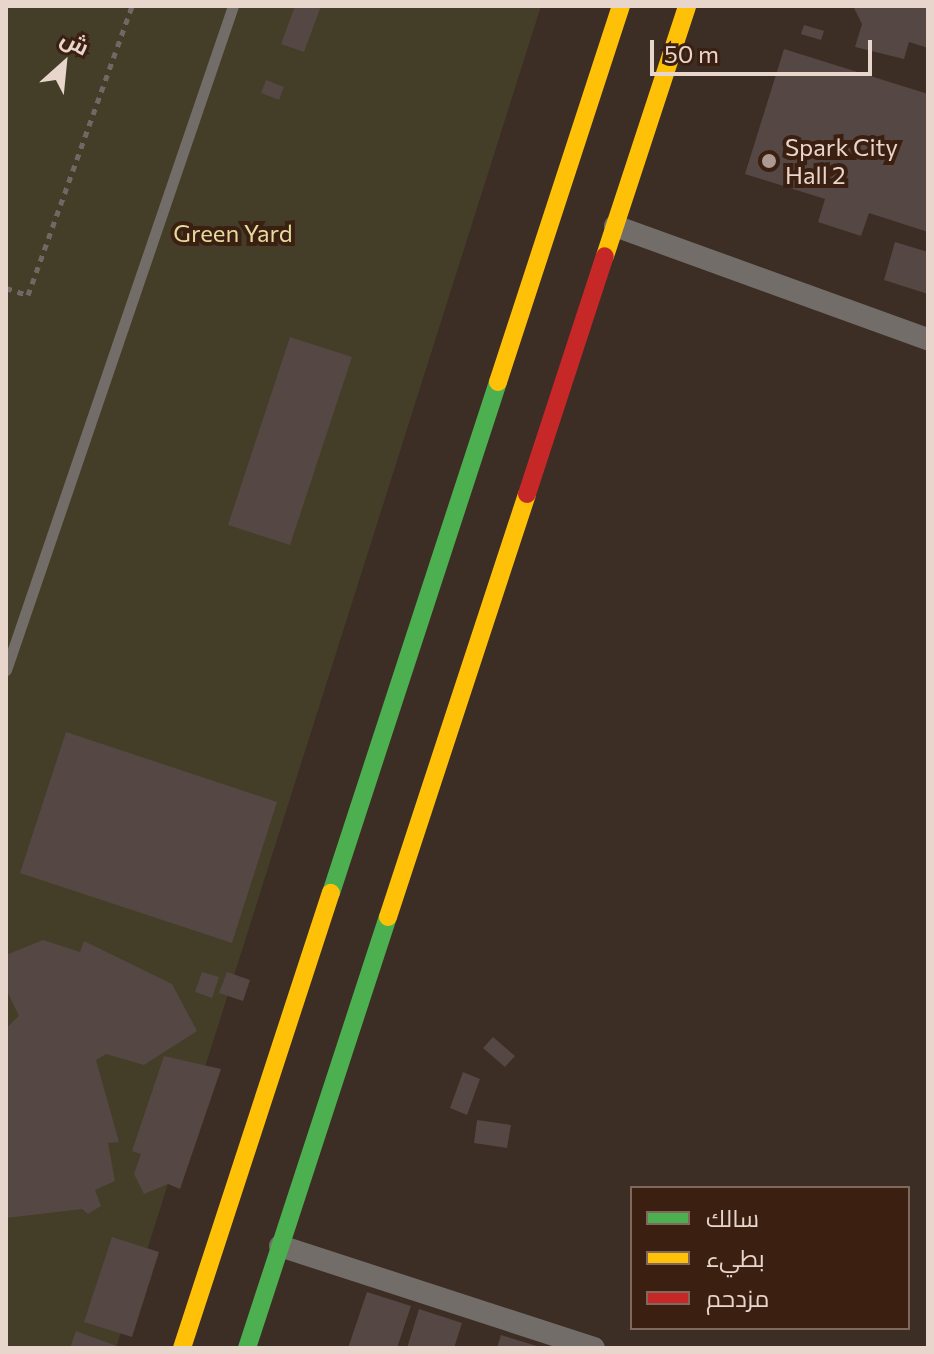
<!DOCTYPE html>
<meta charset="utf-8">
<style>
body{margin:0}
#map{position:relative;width:934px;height:1354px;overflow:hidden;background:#3c2d25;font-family:Commissioner,Cairo,sans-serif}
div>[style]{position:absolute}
.green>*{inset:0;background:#443e28}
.building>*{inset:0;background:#554744}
.path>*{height:5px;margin-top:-2.5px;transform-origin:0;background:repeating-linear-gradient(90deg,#706864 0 6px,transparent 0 12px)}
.lane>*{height:11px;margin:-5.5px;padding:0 5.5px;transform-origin:5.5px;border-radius:5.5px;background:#726d68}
.street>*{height:22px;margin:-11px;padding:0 11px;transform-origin:11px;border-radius:11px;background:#726d68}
.fast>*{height:18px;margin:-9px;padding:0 9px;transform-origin:9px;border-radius:9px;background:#4caf50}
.slow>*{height:18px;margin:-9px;padding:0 9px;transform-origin:9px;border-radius:9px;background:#ffc107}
.jam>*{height:18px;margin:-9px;padding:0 9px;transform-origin:9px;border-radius:9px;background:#c62828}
.dots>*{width:22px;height:22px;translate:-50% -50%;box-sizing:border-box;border:4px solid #3b2011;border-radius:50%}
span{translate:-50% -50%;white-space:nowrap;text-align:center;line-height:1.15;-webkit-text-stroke:8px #3b2011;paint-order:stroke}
.poi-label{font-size:24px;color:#e8d5cc}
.left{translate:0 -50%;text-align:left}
.park-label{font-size:24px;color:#e4db9e}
.frame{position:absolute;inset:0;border:8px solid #e8d5cc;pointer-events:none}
.legend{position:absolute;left:630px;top:1186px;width:280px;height:144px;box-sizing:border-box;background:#3b2011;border:2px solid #80685c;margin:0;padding:10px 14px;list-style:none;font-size:24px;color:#e8d5cc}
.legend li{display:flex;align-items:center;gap:16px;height:40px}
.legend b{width:40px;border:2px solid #80685c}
.north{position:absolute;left:24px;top:24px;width:80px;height:80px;-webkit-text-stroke:6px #3b2011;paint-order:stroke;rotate:27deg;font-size:22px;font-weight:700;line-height:32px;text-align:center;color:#e8d5cc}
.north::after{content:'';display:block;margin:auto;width:28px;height:36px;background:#e8d5cc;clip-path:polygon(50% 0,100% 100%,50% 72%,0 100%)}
.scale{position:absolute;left:650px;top:40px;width:222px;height:36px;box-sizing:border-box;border:4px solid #e8d5cc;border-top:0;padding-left:10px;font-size:24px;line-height:28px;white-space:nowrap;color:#e8d5cc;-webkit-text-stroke:6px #3b2011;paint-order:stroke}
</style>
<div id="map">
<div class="green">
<div style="clip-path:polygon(6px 6px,541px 6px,116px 1348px,6px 1348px)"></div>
</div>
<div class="building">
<div style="clip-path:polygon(295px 6px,321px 6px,304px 52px,281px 44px)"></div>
<div style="clip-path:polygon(853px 6px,928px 6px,928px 48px,909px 42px,904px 59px,855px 47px,862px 24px)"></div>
<div style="clip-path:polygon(804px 25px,824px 31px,821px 40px,801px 34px)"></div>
<div style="clip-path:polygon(784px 49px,928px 94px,928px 232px,869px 213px,861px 236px,818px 222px,825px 199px,745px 174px)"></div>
<div style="clip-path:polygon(266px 80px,284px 87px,279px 100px,261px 93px)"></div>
<div style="clip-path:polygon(895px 242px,928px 252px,928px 294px,884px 280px)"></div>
<div style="clip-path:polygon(290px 337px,352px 357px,290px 545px,228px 525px)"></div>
<div style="clip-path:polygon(66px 732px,277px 802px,232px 943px,20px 873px)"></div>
<div style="clip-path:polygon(43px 940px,80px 952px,84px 941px,172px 984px,197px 1031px,144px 1065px,106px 1054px,96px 1060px,119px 1142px,108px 1143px,115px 1181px,95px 1190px,101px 1206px,88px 1214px,82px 1209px,6px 1218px,6px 1028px,19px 1016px,6px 989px,6px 955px)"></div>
<div style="clip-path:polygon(202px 972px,219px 977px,212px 998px,195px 992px)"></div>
<div style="clip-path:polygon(227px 972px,250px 980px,243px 1001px,219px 993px)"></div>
<div style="clip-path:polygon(493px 1037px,515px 1056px,505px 1067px,483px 1048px)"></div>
<div style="clip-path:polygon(164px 1056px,221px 1069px,180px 1189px,168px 1184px,144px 1194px,134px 1174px,141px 1154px,132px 1151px)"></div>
<div style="clip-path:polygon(463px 1072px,480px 1079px,467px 1115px,450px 1108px)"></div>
<div style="clip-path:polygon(477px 1120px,511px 1125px,507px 1148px,474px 1143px)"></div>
<div style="clip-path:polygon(112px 1237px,159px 1252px,132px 1337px,84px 1322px)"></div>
<div style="clip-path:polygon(367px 1292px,411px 1306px,397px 1348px,348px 1348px)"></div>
<div style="clip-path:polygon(419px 1309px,462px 1323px,454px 1348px,407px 1348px)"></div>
<div style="clip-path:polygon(76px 1331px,122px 1348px,70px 1348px)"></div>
<div style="clip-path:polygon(501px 1335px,540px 1347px,540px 1348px,497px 1348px)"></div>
</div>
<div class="path">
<div style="left:6px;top:288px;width:23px;rotate:18deg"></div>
<div style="left:28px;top:295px;width:307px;rotate:-70.2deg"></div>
</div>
<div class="lane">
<div style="left:6px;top:670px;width:702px;rotate:-71.13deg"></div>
</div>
<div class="street">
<div style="left:615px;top:226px;width:333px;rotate:19.9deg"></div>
<div style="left:280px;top:1246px;width:330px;rotate:18deg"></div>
</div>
<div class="fast">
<div style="left:331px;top:893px;width:538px;rotate:-71.9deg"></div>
<div style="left:247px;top:1348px;width:453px;rotate:-71.9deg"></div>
</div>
<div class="slow">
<div style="left:605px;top:256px;width:263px;rotate:-71.8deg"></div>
<div style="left:498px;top:382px;width:396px;rotate:-71.9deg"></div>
<div style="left:388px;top:917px;width:445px;rotate:-71.8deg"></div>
<div style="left:182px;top:1348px;width:479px;rotate:-71.9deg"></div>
</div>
<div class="jam">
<div style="left:527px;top:494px;width:250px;rotate:-71.9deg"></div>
</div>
<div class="dots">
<div style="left:769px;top:161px;background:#ac9a92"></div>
</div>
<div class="poi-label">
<span class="left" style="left:785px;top:161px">Spark City<br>Hall 2</span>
</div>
<div class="park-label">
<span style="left:233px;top:233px">Green Yard</span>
</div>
<div class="frame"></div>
<ul class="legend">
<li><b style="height:10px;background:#4caf50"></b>سالك</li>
<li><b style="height:10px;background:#ffc107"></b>بطيء</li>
<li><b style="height:10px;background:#c62828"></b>مزدحم</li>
</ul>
<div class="north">ش</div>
<div class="scale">50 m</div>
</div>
